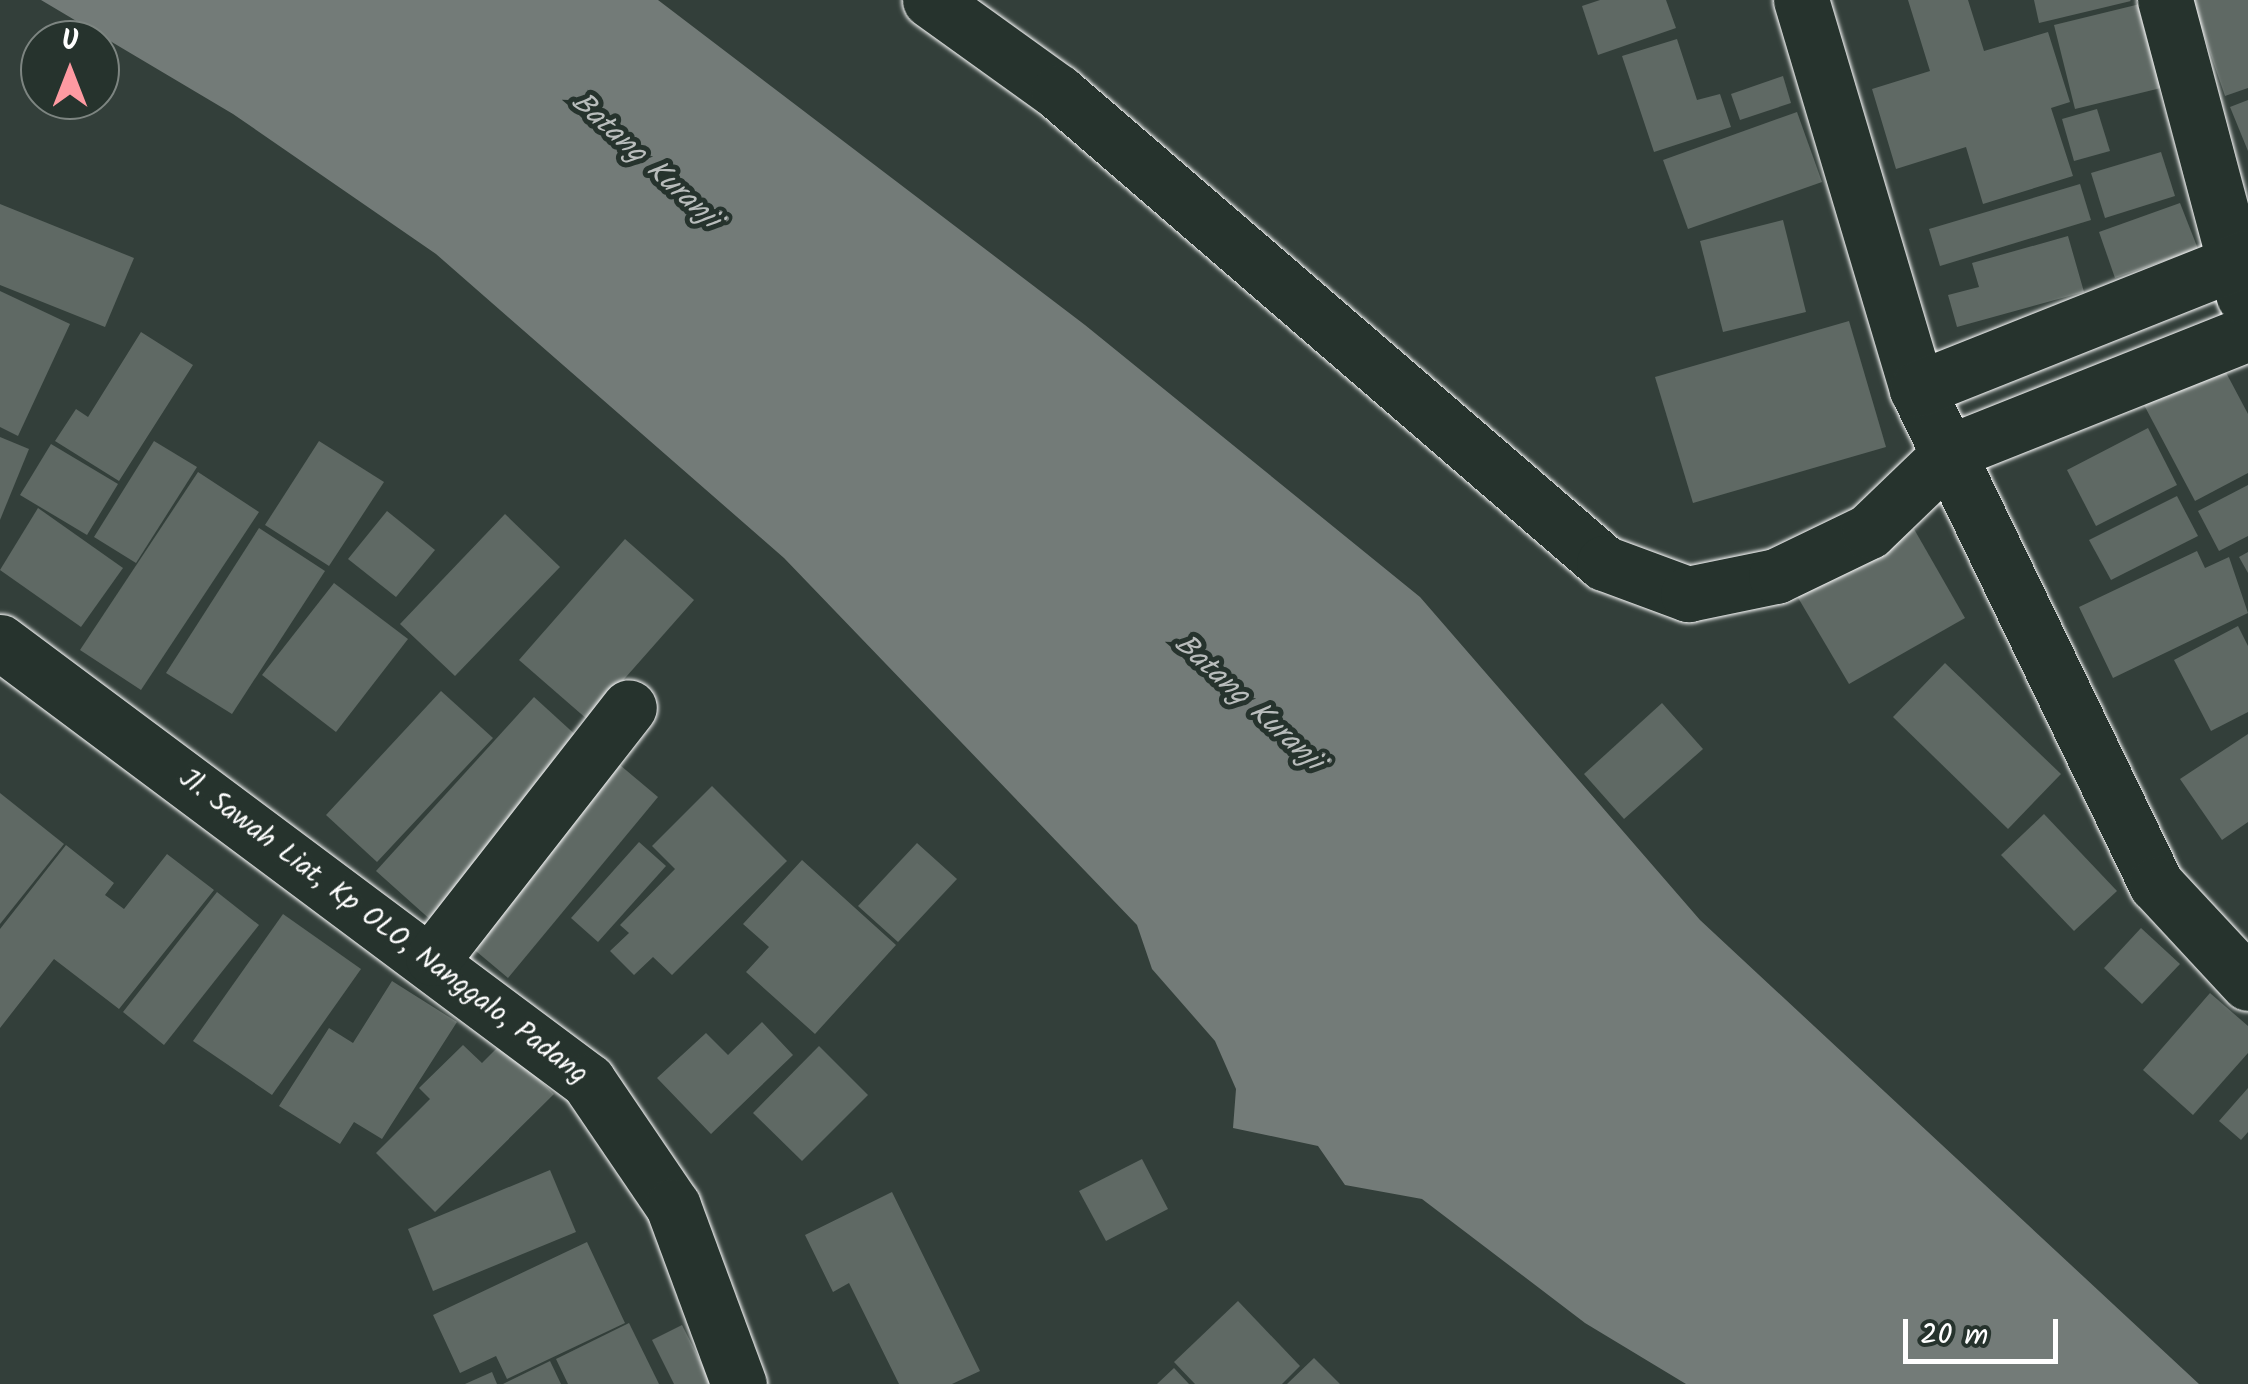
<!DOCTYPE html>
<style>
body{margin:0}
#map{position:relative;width:2248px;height:1384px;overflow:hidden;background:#333f3a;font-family:Kalam,sans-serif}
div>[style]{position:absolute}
.water>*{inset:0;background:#737b78}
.building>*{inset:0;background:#5f6964}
.roads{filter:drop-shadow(0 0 2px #fff) drop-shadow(0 0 2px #fff)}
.minor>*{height:55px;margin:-27.5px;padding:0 27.5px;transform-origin:27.5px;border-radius:27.5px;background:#26332d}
span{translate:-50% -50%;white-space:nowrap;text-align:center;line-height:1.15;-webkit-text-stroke:10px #26332d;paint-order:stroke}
.street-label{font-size:28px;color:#fff}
.water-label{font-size:30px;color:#b9bdbc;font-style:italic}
.north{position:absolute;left:20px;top:20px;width:100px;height:100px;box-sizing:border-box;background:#26332d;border:2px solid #7d8581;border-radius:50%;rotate:0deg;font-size:28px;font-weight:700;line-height:40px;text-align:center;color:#fff}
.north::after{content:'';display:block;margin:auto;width:35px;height:45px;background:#ff9aa2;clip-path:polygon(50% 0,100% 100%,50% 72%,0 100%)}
.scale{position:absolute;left:1903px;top:1319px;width:155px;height:45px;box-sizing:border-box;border:5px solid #fff;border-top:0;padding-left:12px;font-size:30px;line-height:35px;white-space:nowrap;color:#fff;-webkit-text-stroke:8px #26332d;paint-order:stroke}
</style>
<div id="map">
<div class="water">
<div style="clip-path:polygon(41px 0,658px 0,1085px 325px,1420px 597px,1700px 920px,2199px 1384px,1686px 1384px,1585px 1323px,1422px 1199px,1345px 1185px,1318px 1146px,1233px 1128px,1236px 1089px,1215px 1041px,1152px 969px,1137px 925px,784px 558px,436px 254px,233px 114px)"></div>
</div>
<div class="building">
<div style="clip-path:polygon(1600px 0,1666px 0,1676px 28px,1598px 55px,1582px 6px)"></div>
<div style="clip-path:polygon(1908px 0,1968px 0,1984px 51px,2048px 32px,2070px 102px,2051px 108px,2073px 176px,1983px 204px,1966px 147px,1896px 169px,1872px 89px,1930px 71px)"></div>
<div style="clip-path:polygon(2034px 0,2130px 0,2131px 1px,2039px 23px)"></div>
<div style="clip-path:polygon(2192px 0,2248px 0,2248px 88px,2225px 96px)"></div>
<div style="clip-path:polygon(2140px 4px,2161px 88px,2075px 109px,2054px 25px)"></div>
<div style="clip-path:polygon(1677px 39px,1697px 100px,1720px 94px,1731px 127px,1654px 152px,1622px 56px)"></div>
<div style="clip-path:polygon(1783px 76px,1791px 103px,1740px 120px,1731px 94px)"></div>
<div style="clip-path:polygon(2248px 100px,2248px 151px,2230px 107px)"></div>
<div style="clip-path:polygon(2097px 109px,2110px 151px,2074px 161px,2062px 119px)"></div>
<div style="clip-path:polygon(1797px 112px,1822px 182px,1688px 229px,1663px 160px)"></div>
<div style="clip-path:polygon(2161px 152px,2175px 196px,2105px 218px,2091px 173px)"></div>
<div style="clip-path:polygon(2080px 184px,2091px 220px,1940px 266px,1929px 229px)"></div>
<div style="clip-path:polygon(2180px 203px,2198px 249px,2115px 278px,2099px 232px)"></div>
<div style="clip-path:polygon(0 204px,134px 258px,105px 327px,0 285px)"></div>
<div style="clip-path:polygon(1783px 220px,1806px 312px,1723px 332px,1700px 241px)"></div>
<div style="clip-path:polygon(2068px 236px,2084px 292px,1957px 327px,1948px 295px,1979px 287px,1972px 263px)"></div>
<div style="clip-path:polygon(0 291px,70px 324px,18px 436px,0 427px)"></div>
<div style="clip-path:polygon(1849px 321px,1886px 447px,1693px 503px,1655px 377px)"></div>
<div style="clip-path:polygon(141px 332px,193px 365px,119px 481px,55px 441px,76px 409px,88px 417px)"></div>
<div style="clip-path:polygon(2222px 365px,2248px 414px,2248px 473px,2195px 501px,2144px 405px)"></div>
<div style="clip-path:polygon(2148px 428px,2177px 485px,2096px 526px,2067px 470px)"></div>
<div style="clip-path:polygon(0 437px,29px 449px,0 520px)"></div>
<div style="clip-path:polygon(154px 441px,197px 467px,136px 563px,94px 537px)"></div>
<div style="clip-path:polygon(319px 441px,384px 482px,329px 566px,265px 525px)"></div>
<div style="clip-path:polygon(51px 444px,118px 484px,87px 535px,20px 495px)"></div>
<div style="clip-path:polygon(198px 472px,259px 512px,141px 690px,80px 650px)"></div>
<div style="clip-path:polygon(2248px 485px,2248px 536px,2219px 551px,2198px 511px)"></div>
<div style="clip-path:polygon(2177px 496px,2198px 536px,2111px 580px,2089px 540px)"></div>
<div style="clip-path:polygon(38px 508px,123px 568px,81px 627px,0 570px)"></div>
<div style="clip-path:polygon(387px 511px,435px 550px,396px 597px,348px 559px)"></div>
<div style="clip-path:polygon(505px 514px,560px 567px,455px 676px,400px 624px)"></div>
<div style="clip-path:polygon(259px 528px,325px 571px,232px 714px,166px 673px)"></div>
<div style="clip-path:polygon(1914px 529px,1965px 618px,1849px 684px,1797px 596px)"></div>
<div style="clip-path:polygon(625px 539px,694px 600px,588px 720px,519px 660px)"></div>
<div style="clip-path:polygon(2197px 551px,2205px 568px,2229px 557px,2248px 613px,2113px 678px,2079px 607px)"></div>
<div style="clip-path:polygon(2248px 552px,2248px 573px,2239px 557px)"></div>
<div style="clip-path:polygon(334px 583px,408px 639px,336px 732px,262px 675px)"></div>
<div style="clip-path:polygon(2238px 626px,2248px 646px,2248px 712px,2211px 731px,2174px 660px)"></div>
<div style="clip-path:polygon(1945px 663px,2061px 774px,2008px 829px,1893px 717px)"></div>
<div style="clip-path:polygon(441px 691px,493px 738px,377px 862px,326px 815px)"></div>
<div style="clip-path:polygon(534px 697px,591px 749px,433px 922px,376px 871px)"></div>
<div style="clip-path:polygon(1662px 703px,1703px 749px,1624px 819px,1584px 774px)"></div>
<div style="clip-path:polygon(2248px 734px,2248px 822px,2222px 840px,2180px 779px)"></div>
<div style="clip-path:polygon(614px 760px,658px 797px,508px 978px,464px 941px)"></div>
<div style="clip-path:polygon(712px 786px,787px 861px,672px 975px,653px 957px,634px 975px,610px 951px,629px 933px,620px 925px,675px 869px,652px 846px)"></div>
<div style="clip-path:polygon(0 793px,64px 844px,0 924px)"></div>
<div style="clip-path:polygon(2044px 814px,2117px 891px,2074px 931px,2001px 855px)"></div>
<div style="clip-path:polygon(639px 842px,666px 866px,598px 942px,571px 918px)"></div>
<div style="clip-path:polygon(917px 843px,957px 879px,898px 942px,858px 906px)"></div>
<div style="clip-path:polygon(66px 845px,114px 883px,105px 895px,124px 909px,167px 854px,214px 890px,119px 1009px,54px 959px,0 1028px,0 929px)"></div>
<div style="clip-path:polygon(802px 860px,896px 945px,815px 1034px,746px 972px,769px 947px,743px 924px)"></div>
<div style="clip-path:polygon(217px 892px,259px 925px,164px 1045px,123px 1012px)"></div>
<div style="clip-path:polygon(283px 914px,361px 969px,272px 1095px,193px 1041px)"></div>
<div style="clip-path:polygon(2141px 928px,2180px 964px,2142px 1004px,2104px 968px)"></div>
<div style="clip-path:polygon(392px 981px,457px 1022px,382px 1139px,354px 1122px,340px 1144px,279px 1106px,329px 1028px,353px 1043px)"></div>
<div style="clip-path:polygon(2210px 993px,2248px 1026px,2248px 1053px,2193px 1115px,2143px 1070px)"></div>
<div style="clip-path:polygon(762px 1022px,793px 1055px,711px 1134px,657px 1078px,706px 1033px,728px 1055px)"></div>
<div style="clip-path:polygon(502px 1043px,554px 1094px,435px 1212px,376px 1153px,430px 1099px,419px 1088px,463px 1045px,482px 1063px)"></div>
<div style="clip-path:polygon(819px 1046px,868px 1095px,802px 1161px,753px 1113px)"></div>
<div style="clip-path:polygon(2248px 1088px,2248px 1132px,2241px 1140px,2219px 1121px)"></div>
<div style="clip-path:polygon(1142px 1159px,1168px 1209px,1106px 1241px,1079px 1191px)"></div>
<div style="clip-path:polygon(550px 1170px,576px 1232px,433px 1291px,408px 1229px)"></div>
<div style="clip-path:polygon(892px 1192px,980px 1371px,952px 1384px,899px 1384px,849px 1283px,833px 1292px,805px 1235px)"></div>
<div style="clip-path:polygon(587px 1242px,625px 1323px,507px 1379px,496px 1356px,460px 1373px,433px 1315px)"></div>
<div style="clip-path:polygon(1238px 1301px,1300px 1366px,1282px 1384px,1195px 1384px,1174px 1362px)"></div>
<div style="clip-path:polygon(629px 1323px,659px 1384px,568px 1384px,556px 1359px)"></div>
<div style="clip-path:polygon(682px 1325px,712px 1384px,674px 1384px,652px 1340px)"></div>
<div style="clip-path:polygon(1314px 1358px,1340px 1384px,1287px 1384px)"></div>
<div style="clip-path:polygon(550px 1361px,561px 1384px,503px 1384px)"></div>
<div style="clip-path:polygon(1174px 1368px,1189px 1384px,1157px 1384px)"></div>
<div style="clip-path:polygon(492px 1372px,497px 1384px,465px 1384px)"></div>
</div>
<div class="roads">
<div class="minor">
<div style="left:930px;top:0;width:158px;rotate:35.7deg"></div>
<div style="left:1058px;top:92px;width:721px;rotate:40.78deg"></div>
<div style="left:1604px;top:563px;width:90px;rotate:20.3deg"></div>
<div style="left:1688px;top:594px;width:90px;rotate:-11.6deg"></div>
<div style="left:1776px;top:576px;width:103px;rotate:-25.8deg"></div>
<div style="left:1869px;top:531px;width:115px;rotate:-43.9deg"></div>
<div style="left:1952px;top:451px;width:319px;rotate:-21.7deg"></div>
<div style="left:1801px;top:0;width:406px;rotate:73.4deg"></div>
<div style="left:1917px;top:389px;width:550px;rotate:64.23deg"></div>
<div style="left:2156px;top:884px;width:135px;rotate:47.1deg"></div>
<div style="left:2165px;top:0;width:306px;rotate:75.1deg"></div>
<div style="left:1917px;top:389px;width:356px;rotate:-21.7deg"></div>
<div style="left:0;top:642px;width:734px;rotate:36.74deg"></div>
<div style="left:588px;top:1081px;width:151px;rotate:55.8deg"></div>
<div style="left:673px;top:1206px;width:190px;rotate:69.7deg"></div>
<div style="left:433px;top:958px;width:318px;rotate:-52deg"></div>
</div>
</div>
<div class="street-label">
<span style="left:383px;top:927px;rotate:37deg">Jl. Sawah Liat, Kp OLO, Nanggalo, Padang</span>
</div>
<div class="water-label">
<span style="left:645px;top:161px;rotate:42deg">Batang Kuranji</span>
<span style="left:1248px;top:703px;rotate:42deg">Batang Kuranji</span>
</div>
<div class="north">U</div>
<div class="scale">20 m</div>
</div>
